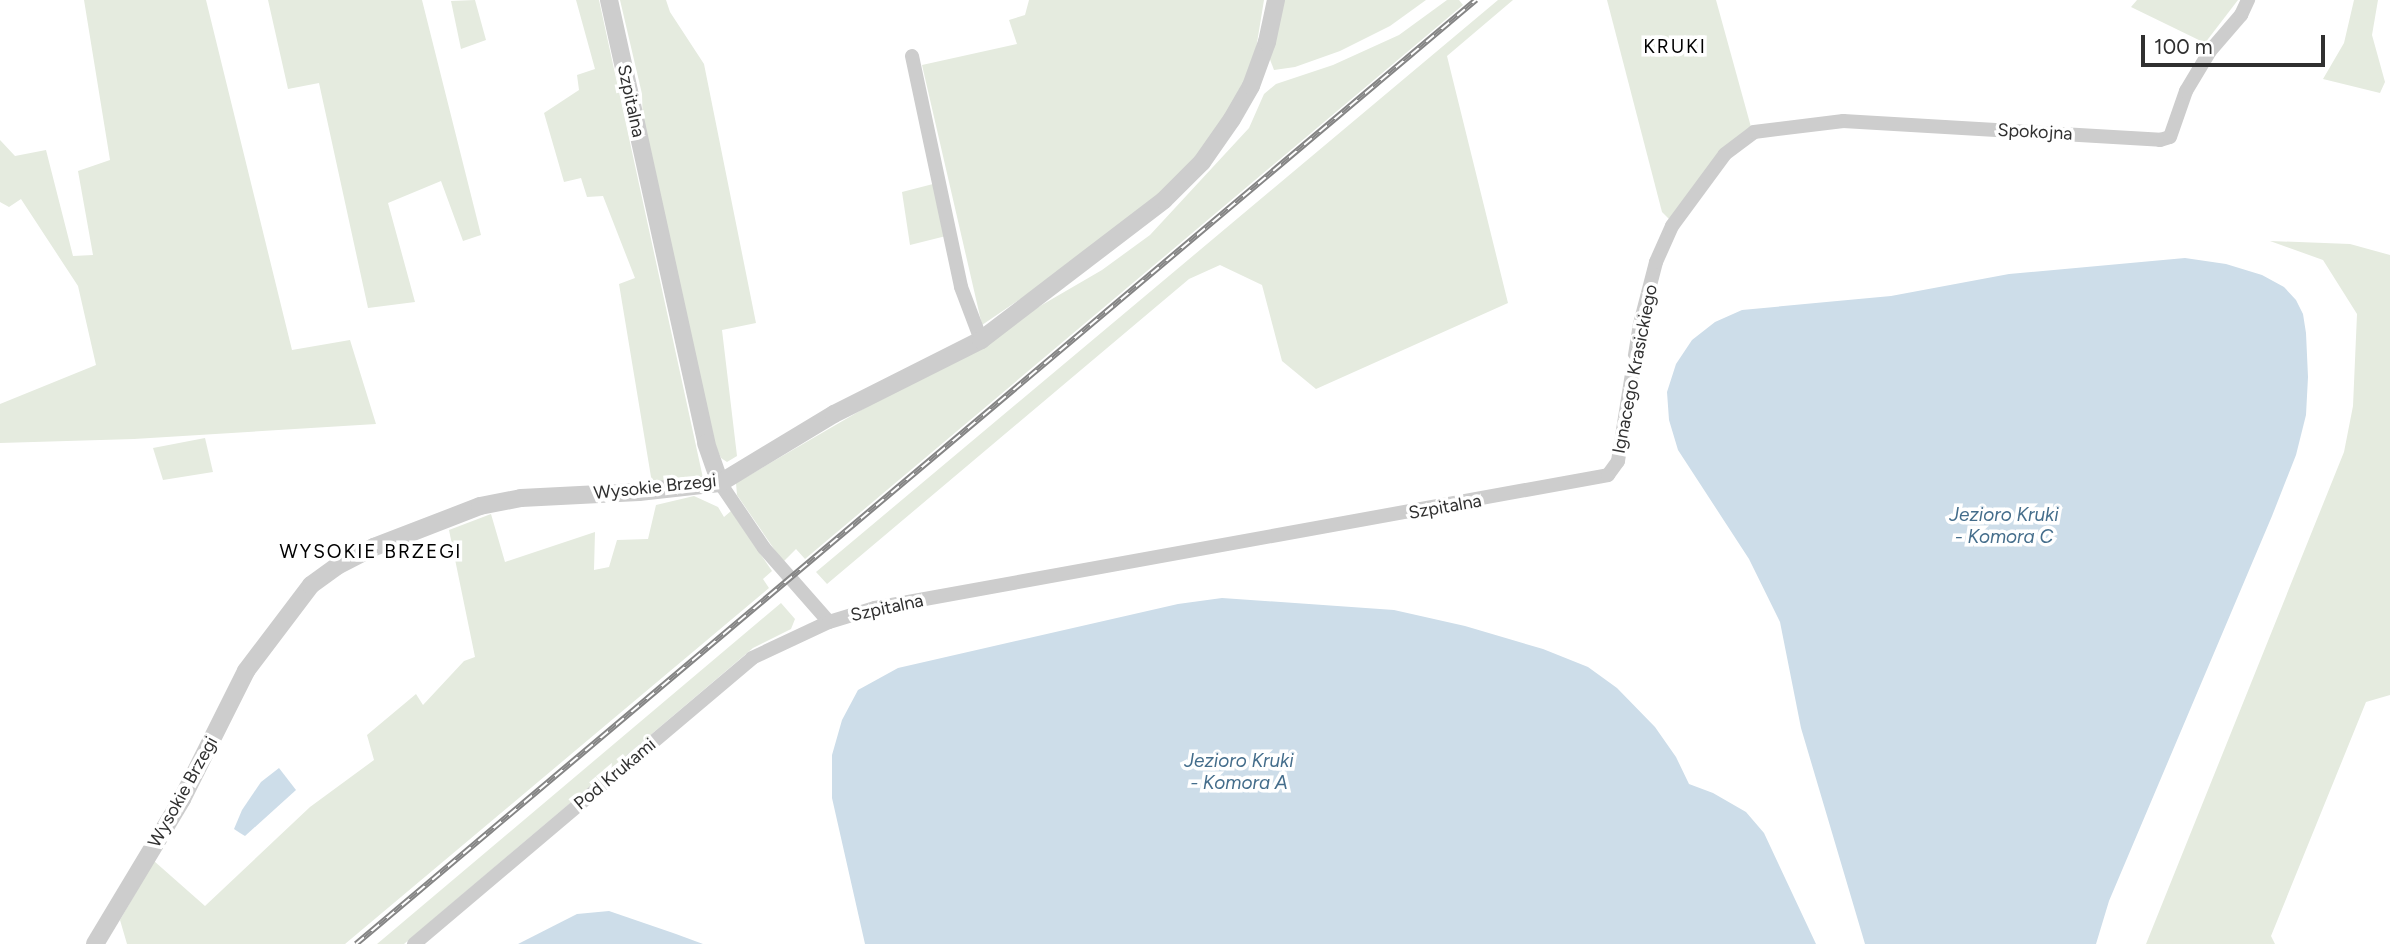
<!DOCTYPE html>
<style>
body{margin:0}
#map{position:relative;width:2390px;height:944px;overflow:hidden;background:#fff;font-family:Figtree,sans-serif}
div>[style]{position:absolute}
.green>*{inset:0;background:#e5ebdf}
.water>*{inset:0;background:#cddde9}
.minor>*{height:14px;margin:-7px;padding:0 7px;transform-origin:7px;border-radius:7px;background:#cdcdcd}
.tertiary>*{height:18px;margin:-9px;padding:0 9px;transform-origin:9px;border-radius:9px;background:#cdcdcd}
.rail>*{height:6px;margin-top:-3px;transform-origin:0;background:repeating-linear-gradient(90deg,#fff 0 10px,#858585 0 20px);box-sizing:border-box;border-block:2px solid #858585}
span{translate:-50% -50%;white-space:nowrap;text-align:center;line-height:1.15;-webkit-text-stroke:7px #fff;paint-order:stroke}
.street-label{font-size:18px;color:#303030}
.neighbourhood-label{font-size:19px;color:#000;letter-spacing:2px}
.water-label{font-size:19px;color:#446d8b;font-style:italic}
.scale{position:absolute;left:2141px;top:35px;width:184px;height:32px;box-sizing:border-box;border:4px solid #303030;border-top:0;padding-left:9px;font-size:21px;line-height:24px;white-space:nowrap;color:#303030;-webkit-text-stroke:5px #fff;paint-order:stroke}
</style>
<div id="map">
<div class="green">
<div style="clip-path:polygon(84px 0,206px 0,292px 350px,350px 340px,376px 424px,134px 439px,0 443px,0 404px,96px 365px,78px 286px,21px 199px,9px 207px,0 202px,0 140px,15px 156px,46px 150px,73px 256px,93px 255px,78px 171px,110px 160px)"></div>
<div style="clip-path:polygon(268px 0,422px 0,481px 235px,463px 241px,441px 181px,388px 203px,415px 302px,368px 308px,319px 83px,288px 89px)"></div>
<div style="clip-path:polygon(475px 0,486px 40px,461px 49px,451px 1px)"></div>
<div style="clip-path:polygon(576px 0,599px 0,703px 478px,652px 483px,619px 284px,635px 278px,603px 196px,587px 197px,581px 178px,564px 182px,544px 113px,579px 90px,577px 75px,595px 69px)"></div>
<div style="clip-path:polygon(620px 0,666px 0,670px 12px,704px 64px,756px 323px,722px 330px,737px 456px,727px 462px,721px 458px,711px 436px,643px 129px,642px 94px)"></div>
<div style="clip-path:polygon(1029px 0,1264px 0,1248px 98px,1178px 192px,982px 325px,922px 65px,1017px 44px,1009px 20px,1025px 15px)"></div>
<div style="clip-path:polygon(1281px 0,1426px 0,1390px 26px,1340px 51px,1295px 67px,1274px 70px,1269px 57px)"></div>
<div style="clip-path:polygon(1447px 0,1459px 0,1463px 5px,805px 559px,796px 549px,783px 562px,737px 495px,736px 483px,1102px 270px,1150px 235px,1249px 128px,1264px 94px,1276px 84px,1333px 65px,1399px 35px)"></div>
<div style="clip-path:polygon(1498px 0,1513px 0,1447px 56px,1508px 303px,1316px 389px,1282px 361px,1262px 285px,1220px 265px,1189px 279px,827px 584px,816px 572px)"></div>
<div style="clip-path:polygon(1607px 0,1716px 0,1751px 127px,1669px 219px,1662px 212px)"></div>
<div style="clip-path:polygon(2137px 0,2238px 0,2205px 43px,2131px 7px)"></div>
<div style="clip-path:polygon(2354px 0,2378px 0,2372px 35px,2385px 82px,2380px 93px,2323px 79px,2344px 43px)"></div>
<div style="clip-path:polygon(933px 184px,946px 236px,910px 245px,902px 192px)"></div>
<div style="clip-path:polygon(2270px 241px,2350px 244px,2390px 255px,2390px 695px,2366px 702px,2271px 936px,2275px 944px,2146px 944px,2344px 452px,2353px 406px,2357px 314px,2323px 260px)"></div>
<div style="clip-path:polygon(205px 438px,213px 472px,163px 480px,153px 448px)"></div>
<div style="clip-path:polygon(694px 496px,718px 507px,724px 517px,731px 511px,772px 571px,763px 579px,769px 588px,345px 944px,127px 944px,120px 920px,154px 861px,205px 906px,310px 807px,374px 760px,367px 735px,416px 694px,423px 705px,464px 661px,475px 657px,449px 530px,491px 514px,505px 562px,595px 532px,594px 570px,609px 567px,617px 540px,648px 539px,656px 505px)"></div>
<div style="clip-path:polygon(781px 603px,795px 619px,791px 629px,753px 648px,404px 944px,377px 944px)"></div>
</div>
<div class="water">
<div style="clip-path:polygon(2185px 258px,2226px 264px,2262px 275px,2284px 287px,2296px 300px,2303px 314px,2306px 333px,2308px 377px,2306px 415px,2296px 455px,2272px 516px,2109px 901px,2096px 944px,1865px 944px,1801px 728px,1780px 622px,1749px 559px,1678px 450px,1669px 420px,1667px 392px,1676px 364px,1692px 340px,1715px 322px,1742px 310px,1891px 296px,2009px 274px)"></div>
<div style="clip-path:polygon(1222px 598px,1394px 610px,1465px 626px,1543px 649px,1588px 667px,1617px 688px,1655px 727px,1676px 757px,1689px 784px,1713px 793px,1746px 812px,1764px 833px,1816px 944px,865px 944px,832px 798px,832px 755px,842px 720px,858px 690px,898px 668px,1178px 604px)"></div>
<div style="clip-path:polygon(279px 768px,296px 790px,245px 836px,240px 833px,234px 829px,242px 810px,261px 782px)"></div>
<div style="clip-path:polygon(609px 911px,676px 934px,703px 944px,518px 944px,577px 914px)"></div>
</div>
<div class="minor">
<div style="left:912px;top:56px;width:236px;rotate:78deg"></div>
<div style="left:961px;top:287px;width:57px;rotate:69.3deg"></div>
<div style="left:720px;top:483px;width:78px;rotate:55.9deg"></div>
<div style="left:764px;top:548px;width:98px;rotate:48.7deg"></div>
<div style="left:414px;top:944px;width:443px;rotate:-40.2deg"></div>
<div style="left:752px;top:658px;width:85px;rotate:-25.1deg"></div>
<div style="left:829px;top:622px;width:48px;rotate:-16.9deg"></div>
<div style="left:875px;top:608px;width:745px;rotate:-10.28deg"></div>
<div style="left:1608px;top:475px;width:17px;rotate:-54deg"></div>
<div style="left:1618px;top:461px;width:139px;rotate:-80.9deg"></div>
<div style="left:1640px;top:324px;width:64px;rotate:-75.5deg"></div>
<div style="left:1656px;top:262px;width:39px;rotate:-66deg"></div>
<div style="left:1672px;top:226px;width:89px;rotate:-53.6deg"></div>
<div style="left:1725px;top:154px;width:36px;rotate:-37deg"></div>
<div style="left:1754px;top:132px;width:90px;rotate:-7deg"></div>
<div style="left:1843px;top:121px;width:318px;rotate:3.4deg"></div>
<div style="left:2160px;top:140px;width:10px;rotate:-17deg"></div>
<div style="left:2170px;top:137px;width:49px;rotate:-70.8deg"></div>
<div style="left:2186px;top:91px;width:47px;rotate:-59deg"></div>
<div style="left:2210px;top:51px;width:48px;rotate:-49.3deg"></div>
<div style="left:2241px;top:15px;width:17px;rotate:-65deg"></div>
</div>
<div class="tertiary">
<div style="left:609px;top:0;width:453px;rotate:77.6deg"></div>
<div style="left:706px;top:443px;width:42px;rotate:70.7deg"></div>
<div style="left:95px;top:944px;width:169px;rotate:-59deg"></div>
<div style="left:182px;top:799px;width:143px;rotate:-63.4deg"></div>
<div style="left:246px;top:671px;width:108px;rotate:-52.9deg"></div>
<div style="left:311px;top:585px;width:32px;rotate:-36deg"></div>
<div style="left:337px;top:566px;width:42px;rotate:-27.2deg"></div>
<div style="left:374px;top:547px;width:114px;rotate:-21.1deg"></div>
<div style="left:480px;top:506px;width:42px;rotate:-11deg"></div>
<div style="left:521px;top:498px;width:118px;rotate:-2.9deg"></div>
<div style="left:639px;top:492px;width:81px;rotate:-6.3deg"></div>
<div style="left:720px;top:483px;width:133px;rotate:-31.2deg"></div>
<div style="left:834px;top:414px;width:165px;rotate:-26.7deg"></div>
<div style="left:981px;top:340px;width:230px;rotate:-37.4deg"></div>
<div style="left:1164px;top:200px;width:54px;rotate:-45deg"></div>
<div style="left:1202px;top:162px;width:52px;rotate:-55.1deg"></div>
<div style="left:1232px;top:119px;width:38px;rotate:-60deg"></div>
<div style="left:1251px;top:86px;width:47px;rotate:-70deg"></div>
<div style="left:1267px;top:42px;width:43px;rotate:-77.9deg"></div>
</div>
<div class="rail">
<div style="left:356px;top:944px;width:1465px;rotate:-40.13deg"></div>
</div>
<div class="street-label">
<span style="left:631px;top:101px;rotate:78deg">Szpitalna</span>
<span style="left:2035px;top:132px;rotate:3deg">Spokojna</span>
<span style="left:1635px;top:369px;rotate:-79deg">Ignacego Krasickiego</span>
<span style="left:655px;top:487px;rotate:-6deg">Wysokie Brzegi</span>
<span style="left:1445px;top:507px;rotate:-10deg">Szpitalna</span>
<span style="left:887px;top:608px;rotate:-12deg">Szpitalna</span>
<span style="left:615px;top:774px;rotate:-40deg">Pod Krukami</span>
<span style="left:183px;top:792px;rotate:-61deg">Wysokie Brzegi</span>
</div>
<div class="neighbourhood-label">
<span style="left:1675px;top:47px">KRUKI</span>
<span style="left:371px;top:552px">WYSOKIE BRZEGI</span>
</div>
<div class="water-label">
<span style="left:2004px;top:526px">Jezioro Kruki<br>- Komora C</span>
<span style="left:1239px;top:772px">Jezioro Kruki<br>- Komora A</span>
</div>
<div class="scale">100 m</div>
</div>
